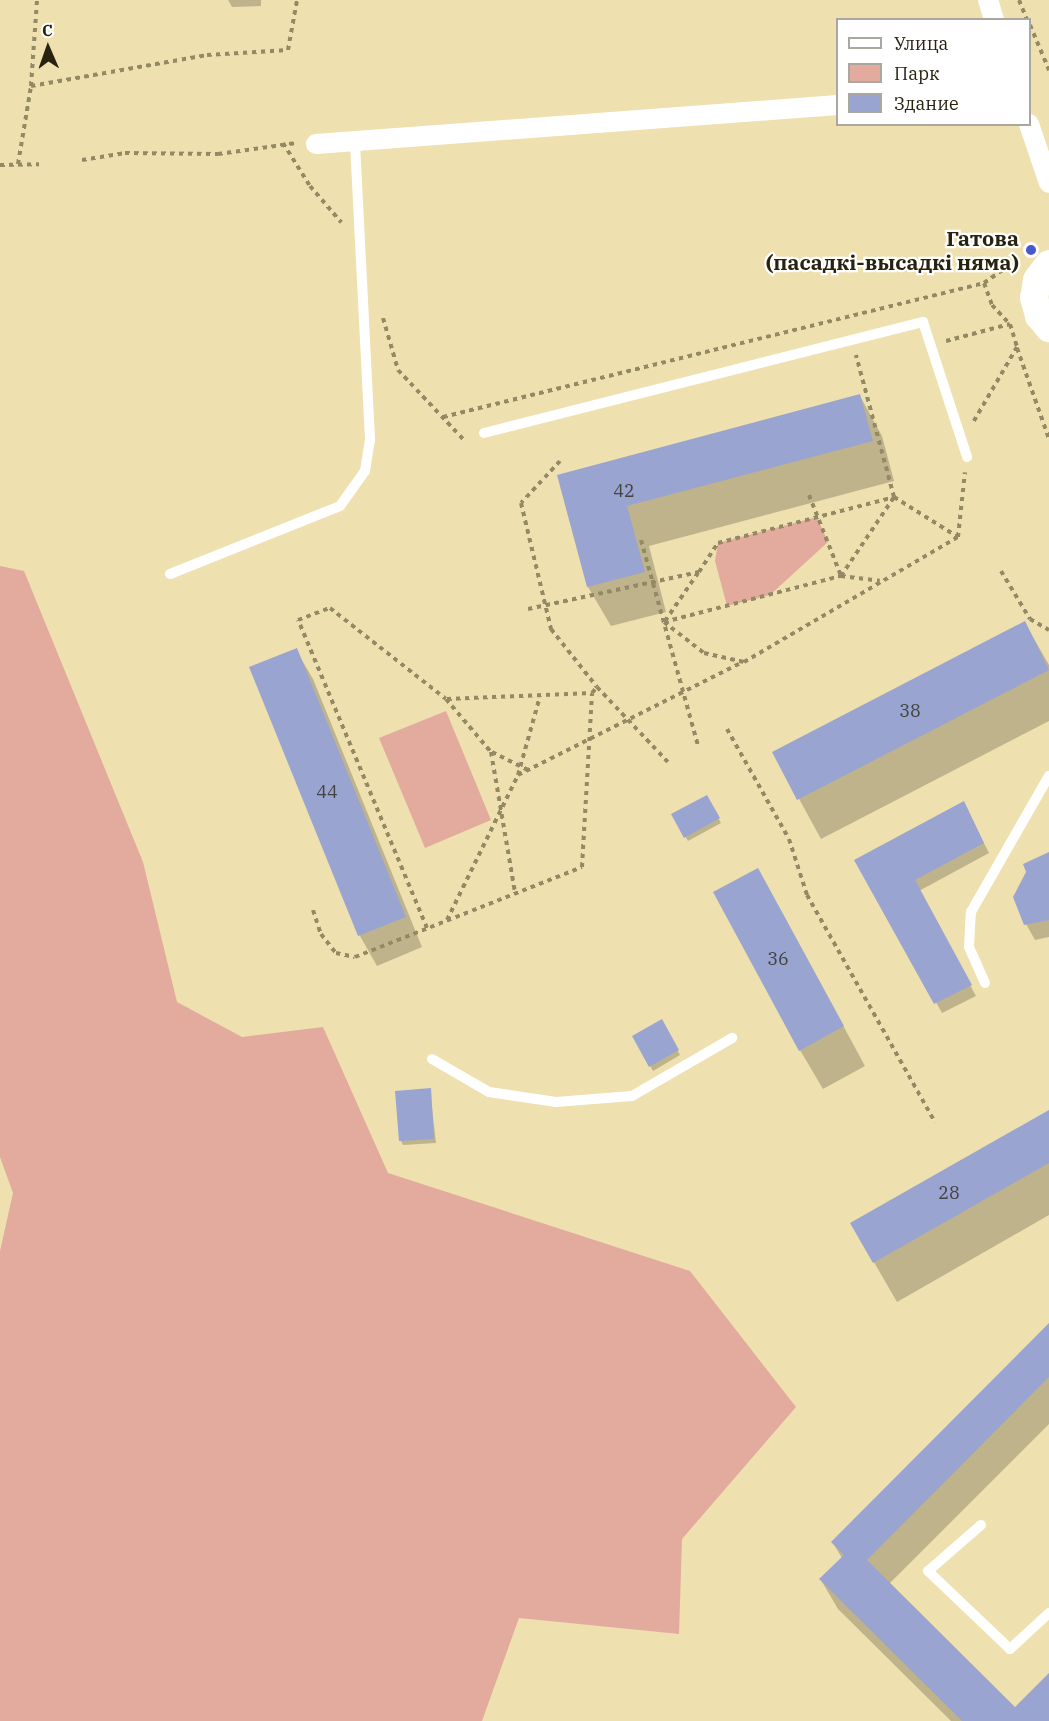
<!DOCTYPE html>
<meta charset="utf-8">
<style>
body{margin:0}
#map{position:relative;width:1049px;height:1721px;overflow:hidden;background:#efe0af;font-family:"IBM Plex Serif",serif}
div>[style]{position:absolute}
.green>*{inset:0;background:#e2ab9e}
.shadow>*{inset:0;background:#0003}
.building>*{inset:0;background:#99a4d1}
.path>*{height:4px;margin-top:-2px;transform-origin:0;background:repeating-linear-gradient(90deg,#938965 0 4.5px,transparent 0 9px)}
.lane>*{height:10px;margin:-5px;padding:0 5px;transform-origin:5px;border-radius:5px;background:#fff}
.street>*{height:20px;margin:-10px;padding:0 10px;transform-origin:10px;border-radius:10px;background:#fff}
.secondary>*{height:28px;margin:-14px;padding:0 14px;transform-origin:14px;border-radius:14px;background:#fff}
.dots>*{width:16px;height:16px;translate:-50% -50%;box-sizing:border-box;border:3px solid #fff;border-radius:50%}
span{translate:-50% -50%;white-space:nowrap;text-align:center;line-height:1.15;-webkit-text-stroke:4.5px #fff;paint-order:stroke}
.number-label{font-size:18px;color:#444340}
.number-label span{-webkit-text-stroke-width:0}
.poi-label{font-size:21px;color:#28230f;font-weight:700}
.right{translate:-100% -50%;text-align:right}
.legend{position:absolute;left:836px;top:18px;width:195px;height:108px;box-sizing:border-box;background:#fff;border:2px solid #a9a79f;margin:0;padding:8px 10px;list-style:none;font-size:18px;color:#28230f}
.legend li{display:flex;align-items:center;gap:12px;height:30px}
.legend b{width:30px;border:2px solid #a9a79f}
.north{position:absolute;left:18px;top:18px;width:60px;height:60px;-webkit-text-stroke:4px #fff;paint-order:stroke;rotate:358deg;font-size:16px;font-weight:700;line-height:24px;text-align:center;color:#28230f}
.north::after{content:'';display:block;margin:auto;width:21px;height:27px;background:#28230f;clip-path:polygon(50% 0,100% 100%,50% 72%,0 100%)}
</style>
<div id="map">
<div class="green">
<div style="clip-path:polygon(817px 517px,828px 542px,770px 595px,727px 606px,715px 561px,718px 543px)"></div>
<div style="clip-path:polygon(0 566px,24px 571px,143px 862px,177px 1002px,242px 1037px,323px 1027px,388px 1173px,690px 1271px,796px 1407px,682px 1539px,679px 1634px,519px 1618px,482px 1721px,0 1721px,0 1251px,13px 1193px,0 1157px)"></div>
<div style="clip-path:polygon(446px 711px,491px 820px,425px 848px,379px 738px)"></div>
</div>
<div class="shadow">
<div style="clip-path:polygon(228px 0,261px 0,261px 6px,232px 7px)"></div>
<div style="clip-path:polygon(860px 396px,882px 436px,894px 481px,649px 546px,666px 612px,611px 626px,588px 587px,559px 476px)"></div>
<div style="clip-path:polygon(1025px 623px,1049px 665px,1049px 721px,821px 839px,774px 753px)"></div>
<div style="clip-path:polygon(296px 650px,313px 679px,422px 947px,377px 966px,360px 936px,251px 668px)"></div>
<div style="clip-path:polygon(707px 797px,721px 823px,688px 841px,673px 815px)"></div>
<div style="clip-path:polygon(968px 812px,989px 853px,919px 891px,976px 996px,942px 1013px,856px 860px)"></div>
<div style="clip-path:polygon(1049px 854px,1049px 937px,1035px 940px,1026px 924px)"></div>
<div style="clip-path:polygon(780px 909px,865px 1066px,823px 1089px,800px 1050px)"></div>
<div style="clip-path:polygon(661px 1021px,680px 1055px,653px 1071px,634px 1036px)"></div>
<div style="clip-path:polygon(430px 1090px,436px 1143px,403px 1145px,401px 1141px)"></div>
<div style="clip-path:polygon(1049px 1112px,1049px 1215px,897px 1302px,852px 1224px)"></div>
<div style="clip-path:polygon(1049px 1326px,1049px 1424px,889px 1584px,1015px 1709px,1049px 1675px,1049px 1721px,951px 1721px,838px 1609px,821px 1580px,842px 1558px,833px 1543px)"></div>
</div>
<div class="building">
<div style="clip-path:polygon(860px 394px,873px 441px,627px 506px,645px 572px,587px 587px,557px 475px)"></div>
<div style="clip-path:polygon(1025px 621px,1049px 670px,797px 800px,772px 752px)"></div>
<div style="clip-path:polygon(297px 648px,406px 917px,358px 936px,249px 667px)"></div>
<div style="clip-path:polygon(707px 795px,720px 818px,684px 838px,671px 814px)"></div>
<div style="clip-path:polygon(964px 801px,984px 843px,915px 880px,972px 985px,934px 1004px,854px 860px)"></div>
<div style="clip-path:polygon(1049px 852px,1049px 920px,1024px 925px,1013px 897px,1026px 872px,1023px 864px)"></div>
<div style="clip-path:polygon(758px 868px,844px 1026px,799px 1051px,713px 892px)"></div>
<div style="clip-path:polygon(662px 1019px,679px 1050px,649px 1067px,632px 1036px)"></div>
<div style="clip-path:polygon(431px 1088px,434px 1139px,399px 1141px,395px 1091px)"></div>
<div style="clip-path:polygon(1049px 1110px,1049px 1163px,873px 1263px,850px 1223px)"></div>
<div style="clip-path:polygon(1049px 1323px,1049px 1377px,867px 1560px,1015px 1707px,1049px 1673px,1049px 1721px,962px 1721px,819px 1579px,844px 1555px,831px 1542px)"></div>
</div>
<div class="path">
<div style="left:1019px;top:0;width:22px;rotate:68deg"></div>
<div style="left:1030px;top:25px;width:49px;rotate:67.1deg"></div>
<div style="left:31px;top:86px;width:179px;rotate:-10deg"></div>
<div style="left:207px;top:55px;width:81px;rotate:-3.5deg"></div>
<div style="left:288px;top:50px;width:51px;rotate:-79.8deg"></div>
<div style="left:283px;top:143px;width:51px;rotate:57.9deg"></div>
<div style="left:310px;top:186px;width:48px;rotate:49.3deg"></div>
<div style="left:82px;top:160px;width:44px;rotate:-9.2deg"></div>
<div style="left:125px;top:153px;width:93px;rotate:0.6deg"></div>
<div style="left:218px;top:154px;width:79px;rotate:-8deg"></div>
<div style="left:18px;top:164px;width:79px;rotate:-80.5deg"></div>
<div style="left:31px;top:86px;width:86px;rotate:-86deg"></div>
<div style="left:0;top:165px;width:39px;rotate:-1deg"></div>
<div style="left:984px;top:283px;width:42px;rotate:-35.2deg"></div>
<div style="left:383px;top:318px;width:54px;rotate:73.9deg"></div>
<div style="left:398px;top:370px;width:95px;rotate:46.7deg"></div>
<div style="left:946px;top:341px;width:66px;rotate:-14.9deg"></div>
<div style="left:1010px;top:324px;width:24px;rotate:73deg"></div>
<div style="left:1017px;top:347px;width:86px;rotate:120.2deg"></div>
<div style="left:1017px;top:348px;width:96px;rotate:70.6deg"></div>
<div style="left:443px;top:417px;width:557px;rotate:-13.91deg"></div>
<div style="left:984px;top:283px;width:23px;rotate:70deg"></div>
<div style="left:992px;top:305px;width:26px;rotate:47deg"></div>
<div style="left:560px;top:461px;width:57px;rotate:132.9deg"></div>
<div style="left:521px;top:503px;width:130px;rotate:76.6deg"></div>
<div style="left:551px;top:629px;width:74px;rotate:51.6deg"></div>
<div style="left:597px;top:687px;width:103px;rotate:46.6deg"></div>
<div style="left:809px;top:495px;width:87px;rotate:68.4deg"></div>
<div style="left:841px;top:576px;width:39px;rotate:7deg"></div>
<div style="left:641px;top:540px;width:213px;rotate:74.5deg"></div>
<div style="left:1001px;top:571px;width:56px;rotate:58.9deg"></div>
<div style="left:1030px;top:619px;width:22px;rotate:30deg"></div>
<div style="left:528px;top:609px;width:175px;rotate:-12.2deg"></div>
<div style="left:699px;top:572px;width:35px;rotate:-57deg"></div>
<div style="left:718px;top:543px;width:182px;rotate:-14.6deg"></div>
<div style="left:894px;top:497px;width:147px;rotate:-105deg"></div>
<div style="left:665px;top:621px;width:58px;rotate:-55.5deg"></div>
<div style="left:664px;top:622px;width:51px;rotate:37.8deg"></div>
<div style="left:704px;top:653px;width:41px;rotate:12.7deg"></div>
<div style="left:744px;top:662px;width:248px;rotate:-30.3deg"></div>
<div style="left:958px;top:537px;width:65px;rotate:-83.9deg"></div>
<div style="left:664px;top:622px;width:183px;rotate:-14.6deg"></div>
<div style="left:841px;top:576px;width:95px;rotate:-56.1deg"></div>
<div style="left:894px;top:497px;width:75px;rotate:32deg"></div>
<div style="left:447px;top:699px;width:145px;rotate:-2.4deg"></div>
<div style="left:592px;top:693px;width:8px;rotate:-50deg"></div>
<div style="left:727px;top:729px;width:126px;rotate:60.6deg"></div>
<div style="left:789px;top:839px;width:59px;rotate:72.2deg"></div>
<div style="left:807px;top:895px;width:261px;rotate:60.6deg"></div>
<div style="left:492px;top:752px;width:40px;rotate:26.6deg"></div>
<div style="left:518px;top:775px;width:252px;rotate:-26.7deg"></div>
<div style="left:313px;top:910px;width:25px;rotate:72deg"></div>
<div style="left:321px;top:934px;width:24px;rotate:52deg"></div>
<div style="left:336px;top:953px;width:19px;rotate:12deg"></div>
<div style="left:355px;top:957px;width:244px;rotate:-21.6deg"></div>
<div style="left:582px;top:867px;width:174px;rotate:-86.7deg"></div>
<div style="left:447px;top:920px;width:161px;rotate:-63.9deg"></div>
<div style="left:518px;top:775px;width:82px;rotate:-74.4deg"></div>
<div style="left:427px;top:928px;width:334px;rotate:-112.7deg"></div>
<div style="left:298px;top:620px;width:34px;rotate:-21deg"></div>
<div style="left:330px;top:608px;width:147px;rotate:38.1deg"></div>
<div style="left:446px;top:699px;width:70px;rotate:49.7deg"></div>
<div style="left:491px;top:752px;width:143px;rotate:80.3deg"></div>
</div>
<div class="lane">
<div style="left:484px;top:433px;width:453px;rotate:-14.2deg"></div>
<div style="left:923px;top:322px;width:142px;rotate:71.9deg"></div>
<div style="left:170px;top:574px;width:183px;rotate:-21.8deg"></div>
<div style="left:340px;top:506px;width:43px;rotate:-54.5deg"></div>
<div style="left:365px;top:471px;width:32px;rotate:-81deg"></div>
<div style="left:370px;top:439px;width:298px;rotate:-92.9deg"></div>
<div style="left:985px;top:983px;width:39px;rotate:-114deg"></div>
<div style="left:969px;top:947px;width:35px;rotate:-87deg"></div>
<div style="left:971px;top:912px;width:157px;rotate:-60.2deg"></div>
<div style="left:432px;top:1059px;width:66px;rotate:30.1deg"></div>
<div style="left:489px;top:1092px;width:68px;rotate:8.5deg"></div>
<div style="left:556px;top:1102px;width:76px;rotate:-4.5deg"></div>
<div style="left:632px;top:1096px;width:116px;rotate:-30.1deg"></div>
<div style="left:981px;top:1525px;width:70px;rotate:139deg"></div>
<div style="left:928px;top:1571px;width:113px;rotate:43.6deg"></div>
<div style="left:1010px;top:1649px;width:53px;rotate:-42.7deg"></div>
</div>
<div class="street">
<div style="left:988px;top:0;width:21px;rotate:73deg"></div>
<div style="left:1029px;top:124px;width:62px;rotate:71.3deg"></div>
<div style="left:316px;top:144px;width:523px;rotate:-4.27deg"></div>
</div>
<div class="secondary">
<div style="left:1049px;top:264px;width:20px;rotate:127deg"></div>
<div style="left:1037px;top:280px;width:18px;rotate:99deg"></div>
<div style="left:1034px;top:298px;width:19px;rotate:74deg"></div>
<div style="left:1039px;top:316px;width:16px;rotate:50deg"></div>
</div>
<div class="dots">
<div style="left:1031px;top:250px;background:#4957cc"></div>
</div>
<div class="number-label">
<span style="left:624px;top:491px">42</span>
<span style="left:910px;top:711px">38</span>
<span style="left:327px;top:792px">44</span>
<span style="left:778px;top:959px">36</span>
<span style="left:949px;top:1193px">28</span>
</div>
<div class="poi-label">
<span class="right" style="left:1019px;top:250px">Гатова<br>(пасадкі-высадкі няма)</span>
</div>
<ul class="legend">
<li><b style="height:8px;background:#fff"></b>Улица</li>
<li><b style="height:16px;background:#e2ab9e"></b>Парк</li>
<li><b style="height:16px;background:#99a4d1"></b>Здание</li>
</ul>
<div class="north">С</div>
</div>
